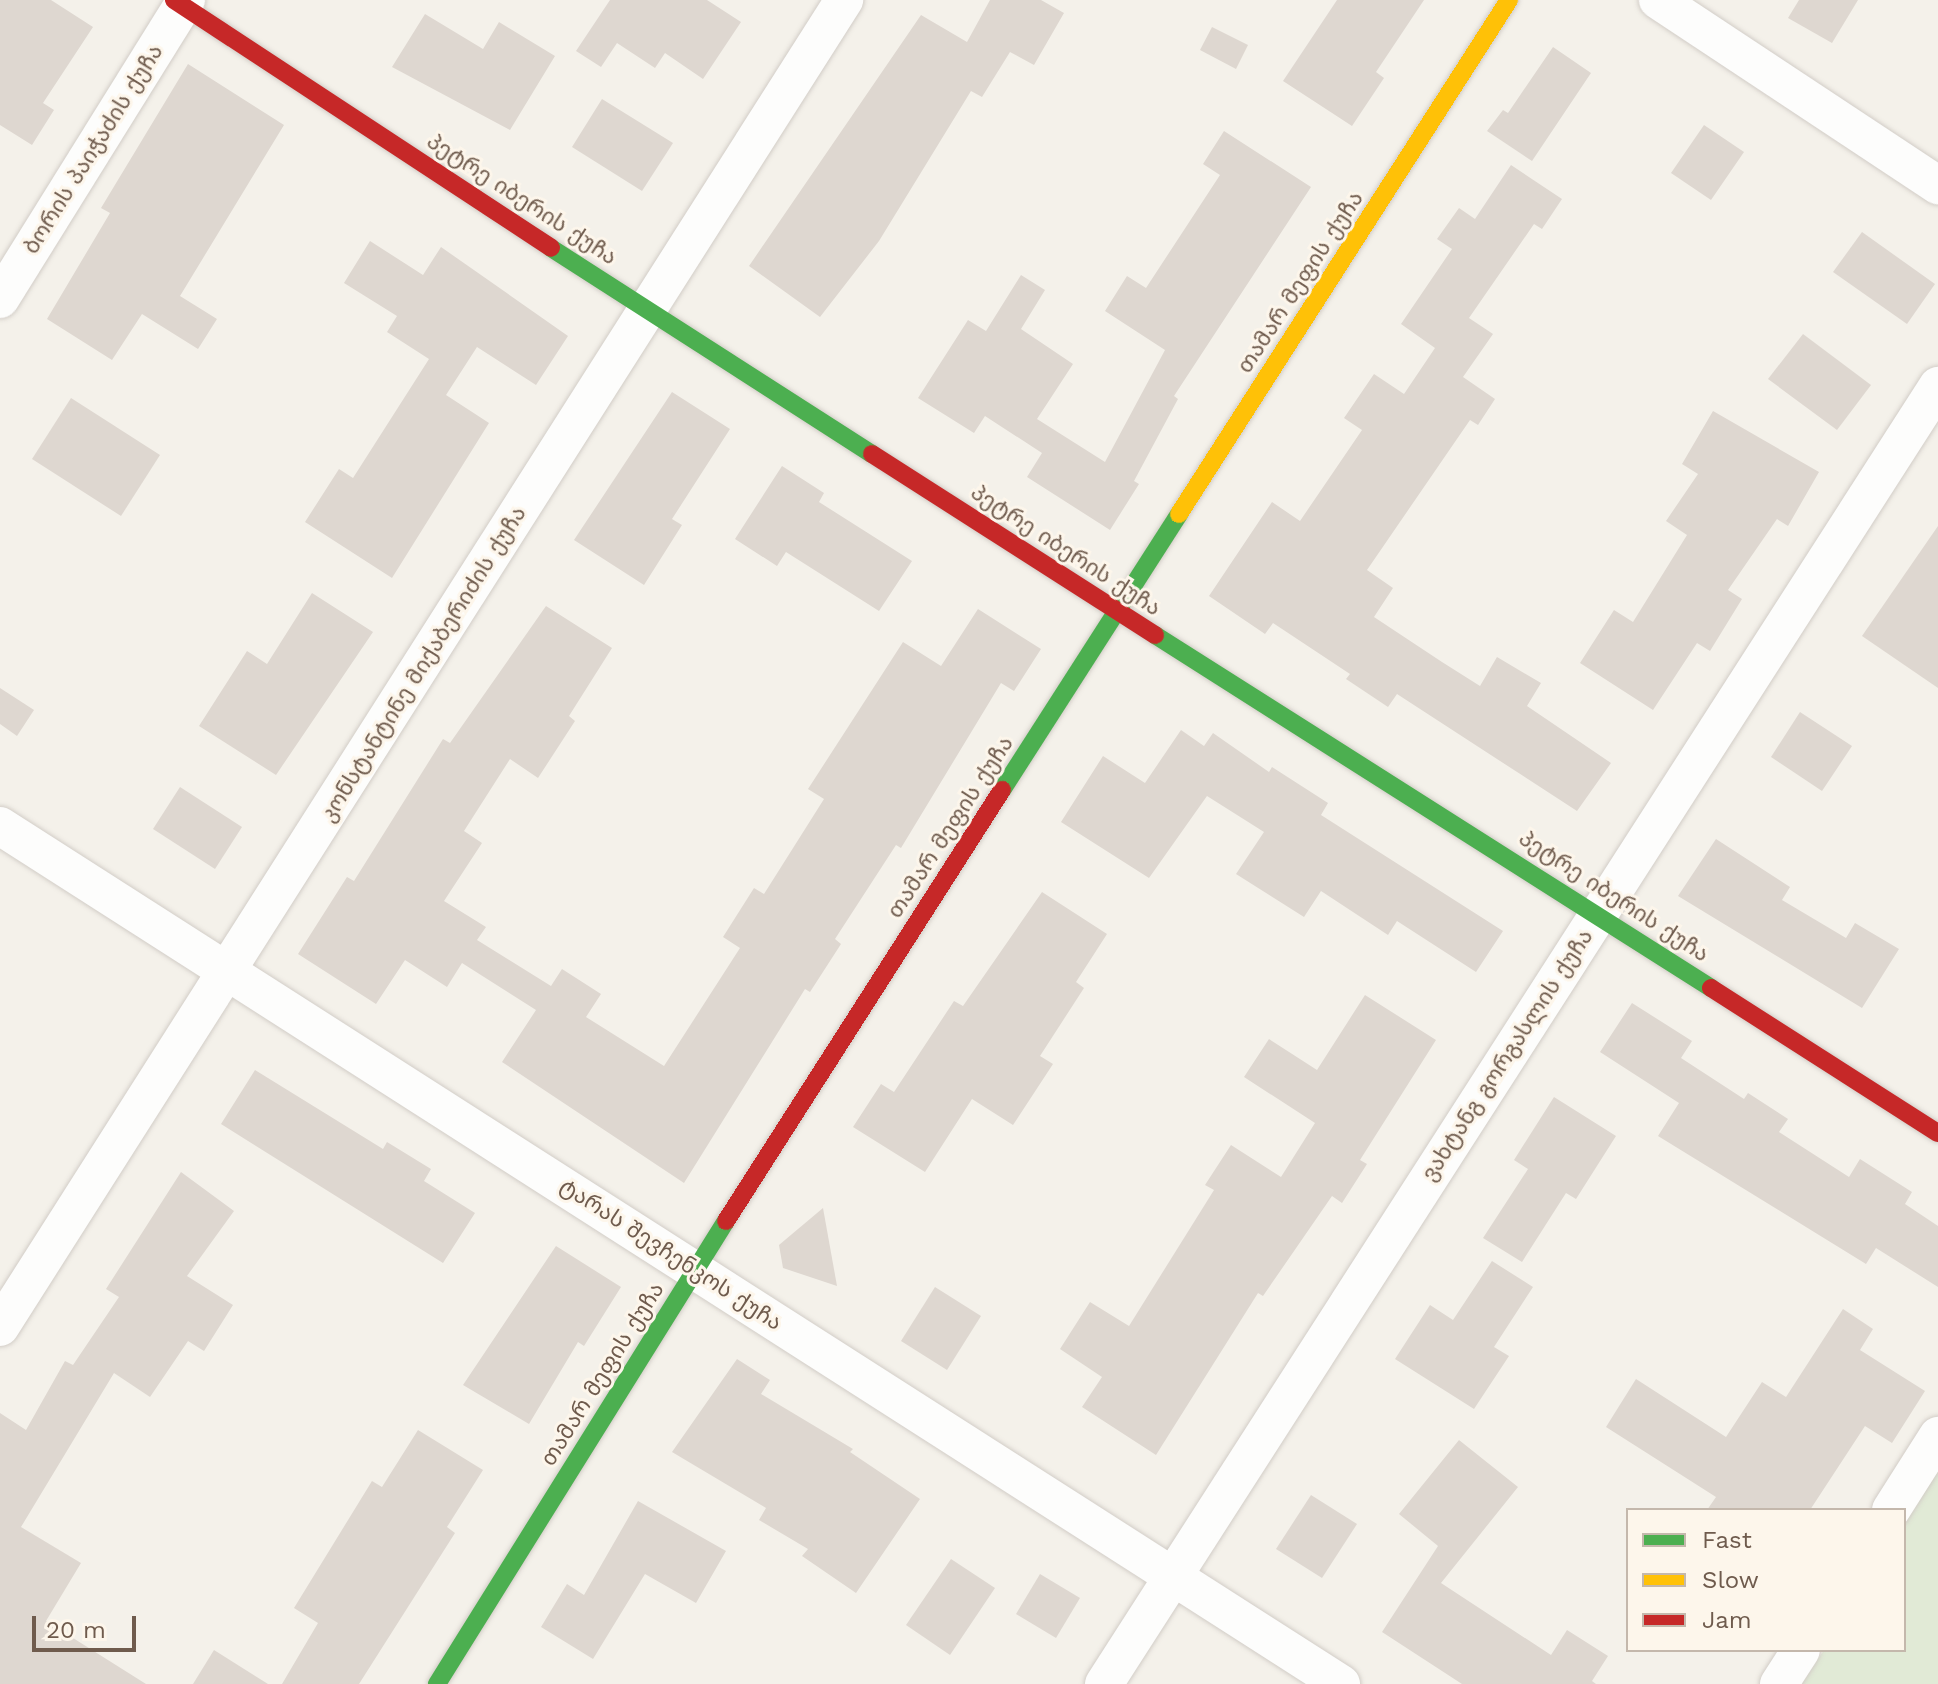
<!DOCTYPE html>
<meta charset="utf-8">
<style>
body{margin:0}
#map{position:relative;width:1938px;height:1684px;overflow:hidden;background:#f4f1ea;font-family:"Work Sans","Noto Sans Georgian",sans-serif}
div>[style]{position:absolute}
.green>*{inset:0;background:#e1ead6}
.building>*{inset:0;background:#ded7d0}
.roads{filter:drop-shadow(0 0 2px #d2cdc7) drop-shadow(0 0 2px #d2cdc7)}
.street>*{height:38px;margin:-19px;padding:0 19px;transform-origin:19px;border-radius:19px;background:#fdfdfc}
.fast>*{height:18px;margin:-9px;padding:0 9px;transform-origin:9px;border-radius:9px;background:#4caf50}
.slow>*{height:18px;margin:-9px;padding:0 9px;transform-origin:9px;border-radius:9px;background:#ffc107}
.jam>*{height:18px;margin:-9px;padding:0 9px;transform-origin:9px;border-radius:9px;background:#c62828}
span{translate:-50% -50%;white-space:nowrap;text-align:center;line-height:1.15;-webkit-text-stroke:6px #fdf6eb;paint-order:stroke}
.street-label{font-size:22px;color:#6f5b4d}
.legend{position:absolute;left:1626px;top:1508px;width:280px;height:144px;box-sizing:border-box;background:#fdf6eb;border:2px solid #c4b8ac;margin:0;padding:10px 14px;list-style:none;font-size:24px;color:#6f5b4d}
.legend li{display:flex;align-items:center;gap:16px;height:40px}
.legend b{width:40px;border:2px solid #c4b8ac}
.scale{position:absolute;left:32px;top:1616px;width:104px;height:36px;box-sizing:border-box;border:4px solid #6f5b4d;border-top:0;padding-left:10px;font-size:24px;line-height:28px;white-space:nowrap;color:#6f5b4d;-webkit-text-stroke:6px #fdf6eb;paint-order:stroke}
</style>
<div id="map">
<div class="green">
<div style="clip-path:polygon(1938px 1471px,1938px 1684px,1802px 1684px,1824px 1650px,1904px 1650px,1904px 1524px)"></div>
</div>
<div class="building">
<div style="clip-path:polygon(0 0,51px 0,93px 27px,43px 103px,54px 110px,32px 145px,0 125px)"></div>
<div style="clip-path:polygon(610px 0,707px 0,741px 22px,703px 79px,665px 53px,655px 68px,617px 43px,601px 67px,576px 51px)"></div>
<div style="clip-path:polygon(990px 0,1041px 0,1064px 13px,1034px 65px,1010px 52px,982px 97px,971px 91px,879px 241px,820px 317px,749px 266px,921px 15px,967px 42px)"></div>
<div style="clip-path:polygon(1337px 0,1424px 0,1376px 72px,1384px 78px,1352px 126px,1283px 81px)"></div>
<div style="clip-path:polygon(1799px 0,1858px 0,1832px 43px,1788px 18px)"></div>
<div style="clip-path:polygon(425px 14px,483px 49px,499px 22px,555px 56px,510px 130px,392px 67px)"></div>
<div style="clip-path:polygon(1212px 27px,1248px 45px,1236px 69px,1200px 50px)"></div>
<div style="clip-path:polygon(1553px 47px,1591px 73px,1532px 161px,1487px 131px,1503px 110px,1508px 113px)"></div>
<div style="clip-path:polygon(188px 64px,284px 125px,180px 296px,217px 319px,198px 349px,142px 314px,112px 360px,47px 319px,110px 213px,101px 208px)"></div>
<div style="clip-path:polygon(602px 99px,673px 143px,642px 191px,572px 147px)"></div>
<div style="clip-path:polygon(1704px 125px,1744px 152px,1711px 200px,1671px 173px)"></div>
<div style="clip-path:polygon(1224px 131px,1311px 187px,1174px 396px,1178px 399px,1134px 481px,1139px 484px,1110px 530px,1027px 477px,1042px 453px,985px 416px,974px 433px,918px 398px,968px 320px,986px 331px,1021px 275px,1045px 290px,1021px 329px,1073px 364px,1037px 419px,1105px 462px,1165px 350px,1105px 311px,1127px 276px,1146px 288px,1220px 175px,1203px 164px)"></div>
<div style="clip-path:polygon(1511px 165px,1562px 199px,1542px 229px,1534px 224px,1469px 318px,1493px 334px,1463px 377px,1495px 399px,1478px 425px,1470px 420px,1367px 570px,1393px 588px,1374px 617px,1442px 662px,1480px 686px,1497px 657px,1541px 683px,1527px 706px,1611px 763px,1577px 811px,1397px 694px,1388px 707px,1346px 679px,1350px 674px,1273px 623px,1265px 634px,1209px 596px,1272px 502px,1300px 521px,1362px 430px,1344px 418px,1374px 374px,1404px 394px,1435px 348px,1401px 324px,1452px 249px,1437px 239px,1459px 208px,1475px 219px)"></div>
<div style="clip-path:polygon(1862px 232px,1935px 284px,1907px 324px,1833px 272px)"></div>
<div style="clip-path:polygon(370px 241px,423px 275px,441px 247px,568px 336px,536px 385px,477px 347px,446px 395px,489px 423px,392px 578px,305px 522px,339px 469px,353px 478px,429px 359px,387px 332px,397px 316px,344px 283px)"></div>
<div style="clip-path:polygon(1803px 334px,1871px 385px,1837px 430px,1768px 379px)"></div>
<div style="clip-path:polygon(672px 392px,730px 429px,672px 519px,682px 525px,644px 585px,574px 540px)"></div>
<div style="clip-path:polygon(71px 398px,160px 455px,121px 516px,32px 459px)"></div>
<div style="clip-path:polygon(1713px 411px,1819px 472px,1788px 526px,1777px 519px,1728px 590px,1742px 599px,1710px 651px,1697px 643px,1653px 710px,1580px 663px,1614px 610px,1633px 622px,1687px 535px,1666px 521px,1698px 474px,1682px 464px)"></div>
<div style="clip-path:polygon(782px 466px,824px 493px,819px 502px,912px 561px,879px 611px,786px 552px,777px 566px,735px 539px)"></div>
<div style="clip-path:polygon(1938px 526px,1938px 688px,1862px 636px)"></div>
<div style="clip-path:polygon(312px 593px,373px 632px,276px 775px,199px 726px,247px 651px,267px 664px)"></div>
<div style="clip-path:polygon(546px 606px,612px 648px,569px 716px,575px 721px,538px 778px,510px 759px,464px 831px,482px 843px,444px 901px,486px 927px,477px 940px,551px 986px,562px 969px,601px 994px,586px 1017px,664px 1066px,740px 948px,723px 937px,754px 888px,764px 894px,824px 799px,808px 789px,903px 642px,941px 666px,978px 609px,1041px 649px,1014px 691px,1001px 683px,901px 848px,896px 845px,835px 939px,841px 944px,810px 992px,805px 989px,684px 1183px,502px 1062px,536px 1010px,462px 963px,447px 987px,405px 960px,376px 1004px,298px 954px,347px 877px,354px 881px,443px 739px,450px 743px)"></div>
<div style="clip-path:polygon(0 688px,34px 710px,17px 736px,0 724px)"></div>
<div style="clip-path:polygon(1800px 712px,1852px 746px,1822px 791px,1771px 757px)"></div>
<div style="clip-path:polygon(1181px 730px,1204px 746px,1213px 733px,1269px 772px,1272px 767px,1328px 803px,1321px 815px,1503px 931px,1476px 972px,1397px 921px,1388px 935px,1321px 891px,1304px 917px,1236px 874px,1264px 832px,1207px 796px,1149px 878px,1061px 822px,1103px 756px,1145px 783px)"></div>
<div style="clip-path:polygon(180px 787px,242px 827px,215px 869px,153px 829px)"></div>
<div style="clip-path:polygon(1716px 839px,1790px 887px,1782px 900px,1846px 938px,1855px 923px,1899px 949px,1862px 1008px,1678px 896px)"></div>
<div style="clip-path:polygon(1042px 892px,1107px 934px,1076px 982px,1084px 988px,1040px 1056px,1053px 1064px,1013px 1125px,972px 1099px,925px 1172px,853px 1127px,881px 1084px,894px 1092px,954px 1001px,963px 1006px)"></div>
<div style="clip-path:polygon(1365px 995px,1436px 1040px,1360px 1160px,1367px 1164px,1342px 1203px,1332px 1196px,1263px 1296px,1258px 1293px,1156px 1455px,1082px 1407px,1102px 1377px,1060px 1349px,1090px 1302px,1129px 1326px,1214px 1190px,1205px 1185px,1231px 1145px,1281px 1177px,1315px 1123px,1244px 1077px,1269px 1039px,1317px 1070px)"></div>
<div style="clip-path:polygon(1632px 1003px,1692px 1041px,1681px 1058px,1744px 1099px,1748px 1093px,1788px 1119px,1779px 1132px,1849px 1177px,1860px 1159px,1912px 1192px,1905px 1204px,1938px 1226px,1938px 1287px,1876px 1248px,1866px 1264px,1658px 1136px,1679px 1103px,1600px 1052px)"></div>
<div style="clip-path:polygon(255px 1070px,383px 1149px,387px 1142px,431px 1169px,424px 1181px,475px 1213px,443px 1263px,221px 1124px)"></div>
<div style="clip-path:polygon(1554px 1097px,1616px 1136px,1576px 1199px,1566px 1193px,1522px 1262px,1483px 1238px,1528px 1169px,1514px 1160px)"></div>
<div style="clip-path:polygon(181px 1172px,234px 1211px,187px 1276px,233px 1305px,204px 1351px,188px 1341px,150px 1397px,114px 1373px,21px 1527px,81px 1563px,46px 1621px,146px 1684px,0 1684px,0 1413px,26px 1430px,65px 1361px,73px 1365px,119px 1297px,106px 1289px)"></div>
<div style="clip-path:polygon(823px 1208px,837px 1286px,783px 1268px,779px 1245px)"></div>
<div style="clip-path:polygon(556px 1246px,621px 1287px,584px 1346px,578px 1342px,529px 1424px,463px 1385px)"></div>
<div style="clip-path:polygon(1492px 1261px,1533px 1287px,1494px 1347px,1509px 1356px,1474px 1409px,1395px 1359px,1430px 1305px,1453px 1320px)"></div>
<div style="clip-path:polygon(935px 1287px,981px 1316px,947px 1370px,901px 1341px)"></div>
<div style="clip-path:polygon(1843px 1309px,1873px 1329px,1860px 1350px,1925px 1391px,1892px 1443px,1865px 1426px,1810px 1510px,1707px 1510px,1716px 1497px,1606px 1427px,1636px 1379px,1726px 1437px,1762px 1382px,1786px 1397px)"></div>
<div style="clip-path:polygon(737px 1359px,770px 1380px,761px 1394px,853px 1449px,850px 1452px,920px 1499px,856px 1593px,802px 1556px,808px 1549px,759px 1520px,766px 1508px,672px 1452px)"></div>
<div style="clip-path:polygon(418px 1430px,483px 1470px,447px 1527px,455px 1533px,359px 1684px,282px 1684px,318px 1623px,294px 1608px,372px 1481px,382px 1487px)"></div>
<div style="clip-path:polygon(1459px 1440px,1518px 1487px,1441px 1583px,1551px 1655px,1567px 1630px,1608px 1656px,1592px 1681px,1596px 1684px,1462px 1684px,1382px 1632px,1438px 1546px,1399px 1514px)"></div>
<div style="clip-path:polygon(1311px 1495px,1357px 1524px,1322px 1578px,1276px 1549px)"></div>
<div style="clip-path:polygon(638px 1501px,726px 1551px,696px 1603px,645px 1574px,593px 1659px,541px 1627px,567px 1584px,584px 1595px)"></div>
<div style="clip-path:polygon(951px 1559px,995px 1588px,950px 1655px,906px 1625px)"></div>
<div style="clip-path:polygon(1040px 1574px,1080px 1598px,1056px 1638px,1016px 1614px)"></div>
<div style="clip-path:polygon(214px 1650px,268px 1684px,193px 1684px)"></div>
</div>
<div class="roads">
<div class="street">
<div style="left:1658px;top:0;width:336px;rotate:33.5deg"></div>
<div style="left:0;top:299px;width:352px;rotate:-58.1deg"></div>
<div style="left:0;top:826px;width:1592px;rotate:32.61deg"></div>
<div style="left:0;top:1327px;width:1573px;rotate:-57.54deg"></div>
<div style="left:1891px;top:1510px;width:88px;rotate:-57.6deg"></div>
<div style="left:1104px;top:1684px;width:1543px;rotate:-57.28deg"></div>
<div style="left:1779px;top:1684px;width:40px;rotate:-57.1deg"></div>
</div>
<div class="fast">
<div style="left:551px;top:248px;width:381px;rotate:32.7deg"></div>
<div style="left:1155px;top:635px;width:659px;rotate:32.41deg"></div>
<div style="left:1002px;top:790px;width:328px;rotate:-57.3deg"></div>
<div style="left:437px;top:1684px;width:546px;rotate:-58.03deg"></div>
</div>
<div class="slow">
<div style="left:1179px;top:514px;width:611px;rotate:-57.3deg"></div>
</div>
<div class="jam">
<div style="left:174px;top:0;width:451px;rotate:33.3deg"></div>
<div style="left:872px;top:454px;width:336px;rotate:32.6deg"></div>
<div style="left:1711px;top:988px;width:269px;rotate:32.6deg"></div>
<div style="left:726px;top:1221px;width:512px;rotate:-57.37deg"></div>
</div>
</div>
<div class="street-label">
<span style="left:93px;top:149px;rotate:-58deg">ბორის პაიჭაძის ქუჩა</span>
<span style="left:522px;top:199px;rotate:33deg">პეტრე იბერის ქუჩა</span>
<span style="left:1300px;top:282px;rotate:-57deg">თამარ მეფის ქუჩა</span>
<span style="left:1066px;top:550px;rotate:33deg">პეტრე იბერის ქუჩა</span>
<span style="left:423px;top:664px;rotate:-58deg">კონსტანტინე მიქაბერიძის ქუჩა</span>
<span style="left:950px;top:827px;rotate:-57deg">თამარ მეფის ქუჩა</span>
<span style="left:1614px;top:896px;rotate:33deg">პეტრე იბერის ქუჩა</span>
<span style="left:1507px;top:1055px;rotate:-57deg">ვახტანგ გორგასლის ქუჩა</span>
<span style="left:671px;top:1254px;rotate:33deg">ტარას შევჩენკოს ქუჩა</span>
<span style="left:602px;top:1374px;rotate:-58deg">თამარ მეფის ქუჩა</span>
</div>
<ul class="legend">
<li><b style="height:10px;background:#4caf50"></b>Fast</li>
<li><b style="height:10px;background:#ffc107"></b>Slow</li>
<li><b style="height:10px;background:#c62828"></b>Jam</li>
</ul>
<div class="scale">20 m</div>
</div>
